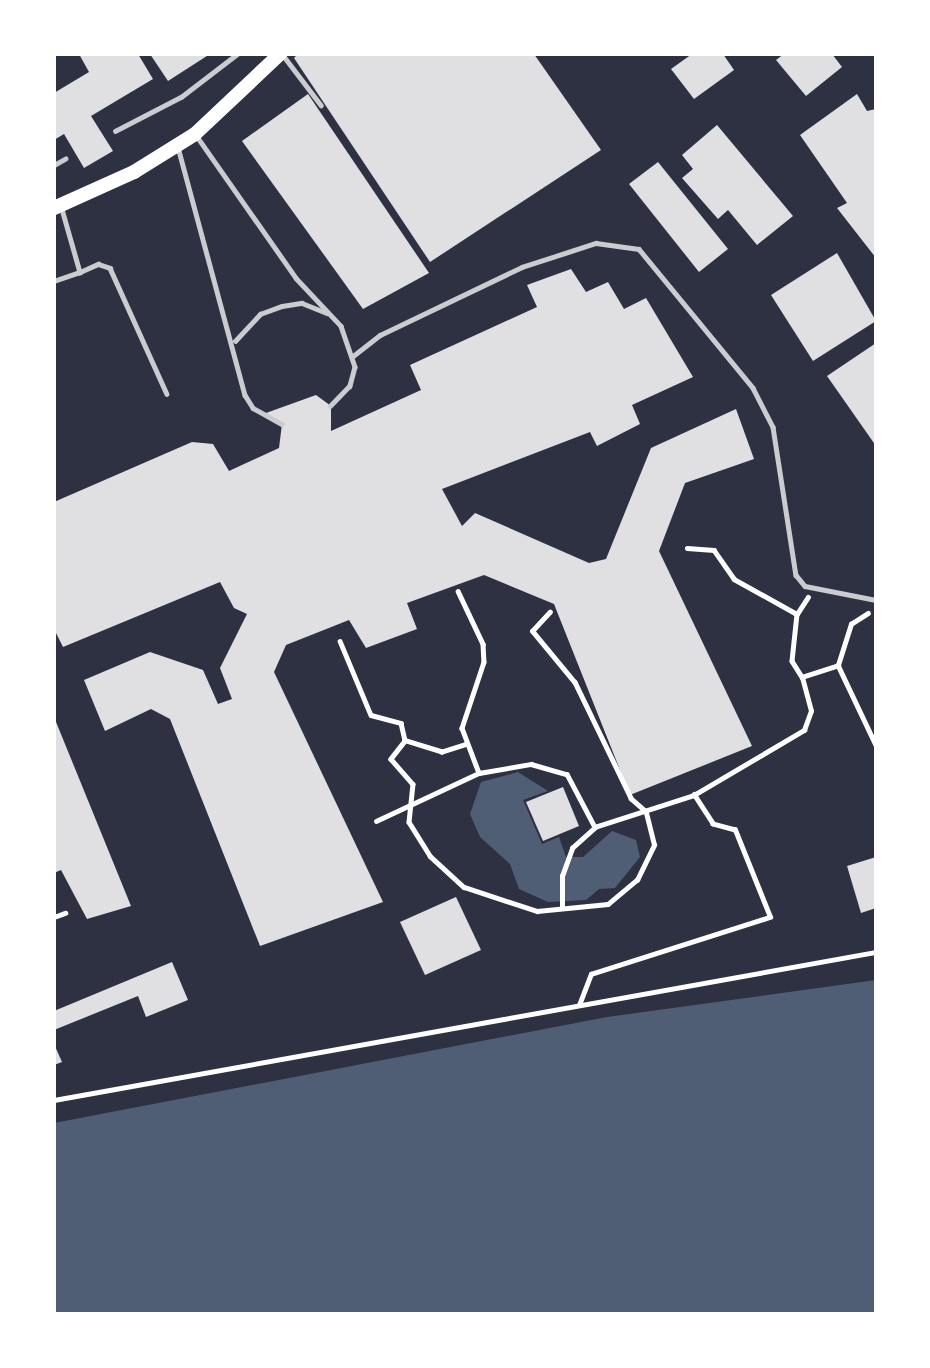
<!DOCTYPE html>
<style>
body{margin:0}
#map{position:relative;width:930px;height:1368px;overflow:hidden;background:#2d3142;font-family:Arial,sans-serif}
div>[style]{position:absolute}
.water>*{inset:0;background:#4f5d75}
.building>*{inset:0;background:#e0e0e3}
.path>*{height:4.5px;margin:-2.25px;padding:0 2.25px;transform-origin:2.25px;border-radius:2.25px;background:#fff}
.service>*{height:4.5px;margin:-2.25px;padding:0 2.25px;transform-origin:2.25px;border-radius:2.25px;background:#caccd0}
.secondary>*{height:14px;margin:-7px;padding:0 7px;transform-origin:7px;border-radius:7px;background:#fff}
span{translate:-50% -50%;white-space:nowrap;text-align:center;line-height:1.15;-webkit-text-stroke:5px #fff;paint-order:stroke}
.frame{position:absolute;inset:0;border:56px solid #fff;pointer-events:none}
</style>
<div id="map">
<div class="water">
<div style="clip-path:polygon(518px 772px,548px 791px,523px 800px,542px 844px,559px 837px,566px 857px,583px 857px,612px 831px,636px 840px,640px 857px,615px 888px,599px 889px,586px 900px,548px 902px,519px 889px,510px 864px,480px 837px,470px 814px,481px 782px)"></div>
<div style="clip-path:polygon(876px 980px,876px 1314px,54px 1314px,54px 1123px,607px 1017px)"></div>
</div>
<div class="building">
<div style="clip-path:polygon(79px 54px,138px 54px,153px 79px,91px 116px,113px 151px,84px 168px,64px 134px,54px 140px,54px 93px,89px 72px)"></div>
<div style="clip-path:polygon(150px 54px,210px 54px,168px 81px)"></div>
<div style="clip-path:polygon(298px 54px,534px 54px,601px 150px,430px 262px,294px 58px)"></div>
<div style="clip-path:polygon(692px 54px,723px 54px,734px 70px,694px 99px,671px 69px)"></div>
<div style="clip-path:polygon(784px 54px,832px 54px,842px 67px,806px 96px,776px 60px)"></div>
<div style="clip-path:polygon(308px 94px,429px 273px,363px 309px,242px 141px)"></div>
<div style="clip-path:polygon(857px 94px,867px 111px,876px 109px,876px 258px,837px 208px,847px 203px,800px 135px)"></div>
<div style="clip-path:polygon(717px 125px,793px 216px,757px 245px,728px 210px,718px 219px,682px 178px,693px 169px,682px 155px)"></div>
<div style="clip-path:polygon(658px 162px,728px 249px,699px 272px,629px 184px)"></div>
<div style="clip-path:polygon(837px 253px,876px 321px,813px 361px,771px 295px)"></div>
<div style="clip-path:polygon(571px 269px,586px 292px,608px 282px,624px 309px,646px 298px,693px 377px,632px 405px,640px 424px,597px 446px,590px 432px,442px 489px,462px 526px,475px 513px,589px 563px,606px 559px,651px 448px,736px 409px,754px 459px,685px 483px,659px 551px,752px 746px,630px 795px,554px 604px,484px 575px,407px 603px,417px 629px,366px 648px,349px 620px,286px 645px,274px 672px,383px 902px,260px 946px,170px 719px,151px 709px,105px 731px,84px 680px,150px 652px,203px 670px,218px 704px,232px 699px,220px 668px,247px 614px,234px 608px,220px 582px,63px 647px,54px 629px,54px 502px,192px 442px,213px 444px,229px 471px,279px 448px,282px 424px,266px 413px,316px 395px,331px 406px,331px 431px,421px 390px,410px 365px,537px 307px,527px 285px)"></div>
<div style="clip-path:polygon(876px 343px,876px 446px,827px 376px)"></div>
<div style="clip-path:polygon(54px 717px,131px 906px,87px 919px,61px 870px,54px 873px)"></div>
<div style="clip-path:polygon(563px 787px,579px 826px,543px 841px,526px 802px)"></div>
<div style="clip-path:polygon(876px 857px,876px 908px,861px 913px,847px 866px)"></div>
<div style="clip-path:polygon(456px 897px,481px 950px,425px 975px,400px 922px)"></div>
<div style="clip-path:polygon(172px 962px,188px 1000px,146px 1017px,138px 996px,54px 1030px,54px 1011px)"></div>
<div style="clip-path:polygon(54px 1044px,62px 1062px,54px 1065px)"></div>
</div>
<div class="path">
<div style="left:687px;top:548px;width:27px;rotate:4deg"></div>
<div style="left:714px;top:550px;width:35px;rotate:55deg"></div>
<div style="left:734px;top:579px;width:72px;rotate:29.1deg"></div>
<div style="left:797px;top:614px;width:47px;rotate:96.1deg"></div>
<div style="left:792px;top:661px;width:19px;rotate:58deg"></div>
<div style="left:802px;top:677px;width:38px;rotate:-18deg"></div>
<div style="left:838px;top:665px;width:43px;rotate:-72.4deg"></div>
<div style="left:851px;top:624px;width:20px;rotate:-33deg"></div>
<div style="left:458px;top:591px;width:59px;rotate:64.7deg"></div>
<div style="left:483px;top:644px;width:18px;rotate:87deg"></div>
<div style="left:484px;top:662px;width:70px;rotate:108.4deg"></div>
<div style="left:462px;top:728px;width:48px;rotate:69.3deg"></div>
<div style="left:797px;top:614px;width:20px;rotate:-57deg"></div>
<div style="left:340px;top:641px;width:80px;rotate:67.3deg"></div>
<div style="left:371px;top:715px;width:31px;rotate:15deg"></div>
<div style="left:401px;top:723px;width:18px;rotate:77deg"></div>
<div style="left:838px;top:665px;width:89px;rotate:64.6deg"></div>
<div style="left:467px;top:744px;width:26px;rotate:162deg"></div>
<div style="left:442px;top:752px;width:39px;rotate:-163deg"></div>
<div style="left:405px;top:741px;width:23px;rotate:128deg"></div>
<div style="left:391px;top:759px;width:33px;rotate:49deg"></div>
<div style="left:413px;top:784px;width:38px;rotate:96deg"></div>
<div style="left:409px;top:822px;width:40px;rotate:58deg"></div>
<div style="left:430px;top:856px;width:46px;rotate:42.4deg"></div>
<div style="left:464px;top:887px;width:77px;rotate:18.2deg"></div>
<div style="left:537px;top:911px;width:71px;rotate:-5.6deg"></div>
<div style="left:608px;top:904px;width:38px;rotate:-40deg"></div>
<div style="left:637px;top:880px;width:39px;rotate:-64deg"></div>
<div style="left:654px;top:845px;width:34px;rotate:-104deg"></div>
<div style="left:646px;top:812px;width:20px;rotate:-139deg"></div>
<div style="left:631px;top:799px;width:129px;rotate:-115.8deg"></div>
<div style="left:575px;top:683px;width:67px;rotate:-129.6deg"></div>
<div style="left:532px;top:631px;width:26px;rotate:-47deg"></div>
<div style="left:376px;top:821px;width:114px;rotate:-25deg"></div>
<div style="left:479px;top:773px;width:53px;rotate:-9.8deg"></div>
<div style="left:531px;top:764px;width:37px;rotate:16deg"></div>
<div style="left:567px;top:774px;width:60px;rotate:62.2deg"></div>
<div style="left:562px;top:906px;width:30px;rotate:-90deg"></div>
<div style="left:562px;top:876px;width:30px;rotate:-70deg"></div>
<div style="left:572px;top:848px;width:31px;rotate:-42deg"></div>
<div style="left:595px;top:827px;width:104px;rotate:-17.9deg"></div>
<div style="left:694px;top:795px;width:128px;rotate:-30.6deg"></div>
<div style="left:804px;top:730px;width:20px;rotate:-70deg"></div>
<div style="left:811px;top:711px;width:35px;rotate:-105deg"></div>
<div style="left:54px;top:917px;width:12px;rotate:-20deg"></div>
<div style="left:579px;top:1005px;width:33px;rotate:-69deg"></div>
<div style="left:591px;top:974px;width:188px;rotate:-17.7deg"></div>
<div style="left:770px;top:917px;width:94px;rotate:-111.9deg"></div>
<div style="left:735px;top:830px;width:23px;rotate:-165deg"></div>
<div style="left:713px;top:824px;width:35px;rotate:-123deg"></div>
<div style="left:54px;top:1100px;width:835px;rotate:-10.21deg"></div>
</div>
<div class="service">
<div style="left:283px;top:55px;width:63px;rotate:52.8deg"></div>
<div style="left:115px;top:131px;width:74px;rotate:-27.3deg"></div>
<div style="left:181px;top:97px;width:71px;rotate:-37.5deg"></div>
<div style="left:196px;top:135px;width:174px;rotate:55deg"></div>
<div style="left:296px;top:278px;width:66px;rotate:46.8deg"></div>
<div style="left:341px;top:326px;width:43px;rotate:71.1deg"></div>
<div style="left:355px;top:367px;width:20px;rotate:105deg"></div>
<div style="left:350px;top:386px;width:28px;rotate:134deg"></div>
<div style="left:178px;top:147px;width:257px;rotate:74.9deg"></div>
<div style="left:245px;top:395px;width:15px;rotate:58deg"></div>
<div style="left:253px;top:408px;width:33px;rotate:29deg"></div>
<div style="left:54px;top:165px;width:13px;rotate:-29deg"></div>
<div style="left:62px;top:209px;width:66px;rotate:74.1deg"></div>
<div style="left:80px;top:272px;width:20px;rotate:-24deg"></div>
<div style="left:98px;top:264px;width:13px;rotate:18deg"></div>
<div style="left:110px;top:268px;width:138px;rotate:65.7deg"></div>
<div style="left:54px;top:281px;width:28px;rotate:-19deg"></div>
<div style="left:235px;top:341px;width:37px;rotate:-47deg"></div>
<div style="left:260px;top:314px;width:23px;rotate:-20deg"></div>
<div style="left:282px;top:306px;width:20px;rotate:-9deg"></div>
<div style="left:302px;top:303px;width:27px;rotate:22deg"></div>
<div style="left:353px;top:356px;width:34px;rotate:-38deg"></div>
<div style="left:380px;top:335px;width:157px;rotate:-25.6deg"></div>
<div style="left:522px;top:267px;width:78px;rotate:-18deg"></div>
<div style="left:596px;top:243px;width:43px;rotate:7.9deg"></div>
<div style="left:639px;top:249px;width:180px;rotate:50.6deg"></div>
<div style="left:753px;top:388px;width:44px;rotate:62.9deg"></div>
<div style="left:773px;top:427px;width:150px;rotate:81.2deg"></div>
<div style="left:796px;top:575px;width:14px;rotate:51deg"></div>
<div style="left:805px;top:586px;width:72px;rotate:11.2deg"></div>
</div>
<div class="secondary">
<div style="left:54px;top:208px;width:88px;rotate:-24.2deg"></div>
<div style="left:134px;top:172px;width:72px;rotate:-31.9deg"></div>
<div style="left:195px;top:134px;width:117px;rotate:-43.3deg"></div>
</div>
<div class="frame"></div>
</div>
